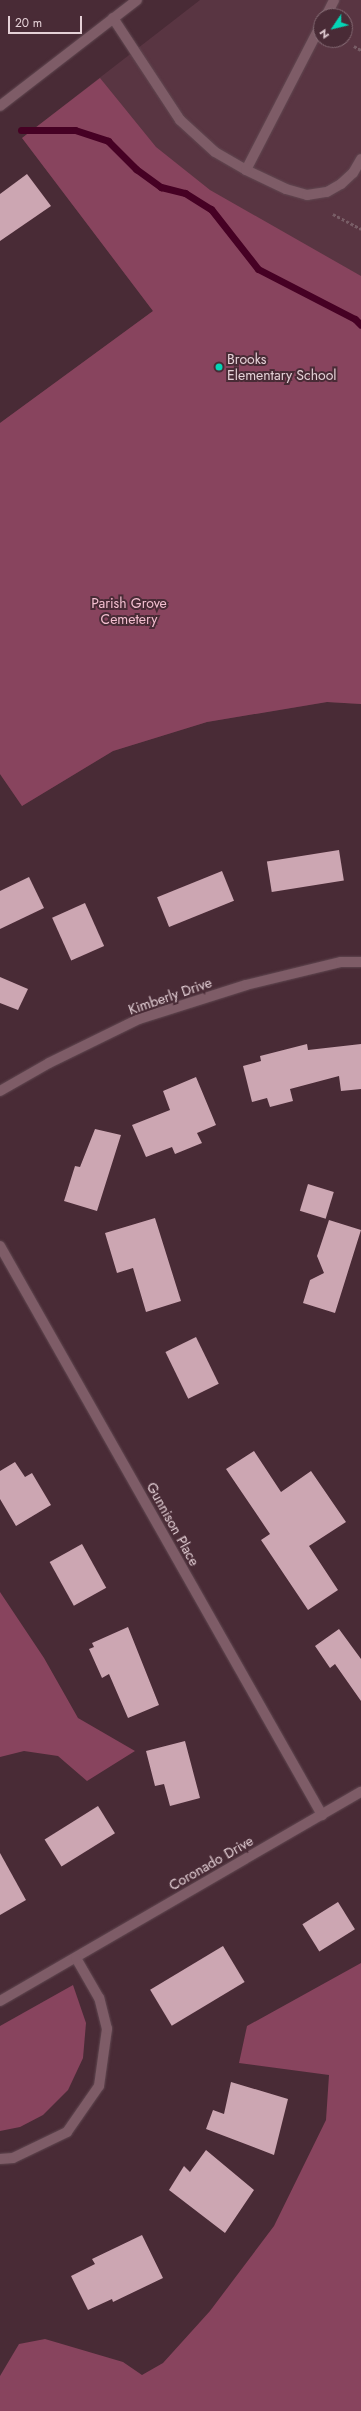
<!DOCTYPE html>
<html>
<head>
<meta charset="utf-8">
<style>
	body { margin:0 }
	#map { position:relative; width:361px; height:2411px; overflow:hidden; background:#492b36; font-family:Jost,sans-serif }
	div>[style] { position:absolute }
	.built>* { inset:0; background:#593542 }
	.green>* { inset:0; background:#88445e }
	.stream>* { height:7px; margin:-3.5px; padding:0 3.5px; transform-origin:3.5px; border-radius:3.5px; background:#460124 }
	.building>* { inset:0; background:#cca6b2; transform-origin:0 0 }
	.path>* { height:2.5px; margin-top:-1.25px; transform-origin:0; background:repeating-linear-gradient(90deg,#785d66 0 3px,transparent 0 5px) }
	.roads { filter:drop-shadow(0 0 1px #614851) drop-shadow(0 0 1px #614851) }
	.service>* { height:10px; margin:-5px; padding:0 5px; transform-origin:5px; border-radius:5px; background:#7e5c67 }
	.minor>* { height:10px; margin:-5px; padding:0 5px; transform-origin:5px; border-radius:5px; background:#7e5c67 }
	.dots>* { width:11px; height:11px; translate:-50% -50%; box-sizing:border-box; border:2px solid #492b36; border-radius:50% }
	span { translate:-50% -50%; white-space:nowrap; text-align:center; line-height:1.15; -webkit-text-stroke:4px #492b36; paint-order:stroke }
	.poi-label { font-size:14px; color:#e5d1d7 }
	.left { translate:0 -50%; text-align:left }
	.park-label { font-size:14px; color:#f3bfd0 }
	.street-label { font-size:14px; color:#e5d1d7 }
	.north { position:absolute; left:313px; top:8px; width:40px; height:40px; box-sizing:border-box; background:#492b36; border:1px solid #876d76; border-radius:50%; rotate:235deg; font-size:11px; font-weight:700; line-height:16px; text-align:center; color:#e5d1d7 }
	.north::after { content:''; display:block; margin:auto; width:14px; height:18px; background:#04d5b6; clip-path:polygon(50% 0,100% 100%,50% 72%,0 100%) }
	.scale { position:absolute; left:8px; top:16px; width:74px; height:18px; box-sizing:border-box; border:2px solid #e5d1d7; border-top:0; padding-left:5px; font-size:12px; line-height:14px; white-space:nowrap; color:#e5d1d7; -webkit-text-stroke:3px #492b36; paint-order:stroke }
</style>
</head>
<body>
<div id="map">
	<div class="built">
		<i style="clip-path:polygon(evenodd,200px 0,361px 0,361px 704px,327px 702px,207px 722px,113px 751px,22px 806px,0 774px,0 423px,153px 311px,22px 138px,200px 0,321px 16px,345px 16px,345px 40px,321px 40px,321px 16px)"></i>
	</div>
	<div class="green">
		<i style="clip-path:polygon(100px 78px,156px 147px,210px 190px,361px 276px,361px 704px,327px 702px,207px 722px,113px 751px,22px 806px,0 774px,0 423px,153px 311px,22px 138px)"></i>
		<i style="clip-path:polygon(0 1592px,44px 1658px,78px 1718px,135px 1751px,87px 1781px,58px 1756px,24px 1751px,0 1757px)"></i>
		<i style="clip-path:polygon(361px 1963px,361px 2411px,0 2411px,0 2376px,19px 2344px,45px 2339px,123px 2362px,142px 2375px,163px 2363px,210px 2311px,274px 2226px,326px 2120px,329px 2075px,239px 2063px,247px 2026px)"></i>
		<i style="clip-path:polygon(73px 1985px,86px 2023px,83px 2058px,68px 2090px,43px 2115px,20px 2127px,0 2131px,0 2026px)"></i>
	</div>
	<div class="stream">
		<i style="left:21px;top:130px;width:54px"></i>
		<i style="left:75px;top:130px;width:35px;rotate:18deg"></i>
		<i style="left:108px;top:141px;width:40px;rotate:45deg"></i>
		<i style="left:136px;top:169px;width:31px;rotate:36deg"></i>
		<i style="left:161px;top:187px;width:25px;rotate:14deg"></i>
		<i style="left:185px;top:193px;width:31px;rotate:32deg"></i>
		<i style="left:211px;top:209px;width:76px;rotate:51.9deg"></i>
		<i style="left:258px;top:269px;width:109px;rotate:27.3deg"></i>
		<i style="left:355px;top:319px;width:8px;rotate:45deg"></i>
	</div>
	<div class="building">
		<i style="clip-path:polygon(27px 174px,51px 206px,0 241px,0 194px)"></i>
		<i style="left:339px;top:850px;width:31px;height:73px;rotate:81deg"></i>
		<i style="left:222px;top:871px;width:32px;height:70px;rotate:68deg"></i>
		<i style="clip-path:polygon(29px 877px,44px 908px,0 929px,0 891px)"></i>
		<i style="left:85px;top:903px;width:47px;height:36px;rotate:66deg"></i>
		<i style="clip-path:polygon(0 977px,28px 989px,18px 1010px,0 1003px)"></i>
		<i style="clip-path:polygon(307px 1044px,308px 1050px,361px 1044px,361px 1089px,341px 1091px,339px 1076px,290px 1089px,293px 1101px,270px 1107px,267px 1098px,252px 1102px,243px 1066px,261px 1061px,260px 1056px)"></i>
		<i style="clip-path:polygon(196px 1077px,216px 1125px,197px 1133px,202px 1143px,175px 1154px,172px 1147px,146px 1157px,132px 1125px,170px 1110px,163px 1091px)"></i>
		<i style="clip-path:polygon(95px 1129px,121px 1135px,97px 1211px,64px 1201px,75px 1166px,80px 1167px)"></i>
		<i style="left:308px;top:1184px;width:27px;height:28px;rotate:17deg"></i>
		<i style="clip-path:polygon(155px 1218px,181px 1301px,146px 1312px,133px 1268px,117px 1273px,105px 1233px)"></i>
		<i style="clip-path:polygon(329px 1220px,361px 1230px,335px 1313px,303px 1303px,310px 1280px,324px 1273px,317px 1256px)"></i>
		<i style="left:196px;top:1337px;width:52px;height:34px;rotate:64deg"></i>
		<i style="clip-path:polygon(254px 1451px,281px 1492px,311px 1471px,346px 1522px,309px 1546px,338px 1590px,308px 1610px,261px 1540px,270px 1534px,226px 1469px)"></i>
		<i style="clip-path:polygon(15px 1462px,25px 1477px,32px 1473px,51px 1505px,16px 1526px,0 1499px,0 1471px)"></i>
		<i style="left:82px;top:1544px;width:50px;height:37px;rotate:61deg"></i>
		<i style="clip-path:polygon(128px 1627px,159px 1705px,128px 1718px,109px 1674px,102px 1678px,89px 1649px,94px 1647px,92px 1643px)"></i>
		<i style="clip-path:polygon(339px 1629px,361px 1659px,361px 1701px,335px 1664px,330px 1668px,315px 1646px)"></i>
		<i style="clip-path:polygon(185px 1741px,200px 1798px,170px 1806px,164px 1784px,155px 1786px,146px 1751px)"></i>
		<i style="left:98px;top:1806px;width:32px;height:63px;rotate:58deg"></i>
		<i style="clip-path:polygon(0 1853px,26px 1900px,0 1915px)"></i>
		<i style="left:338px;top:1902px;width:32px;height:42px;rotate:58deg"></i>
		<i style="left:223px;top:1946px;width:42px;height:85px;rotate:59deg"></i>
		<i style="clip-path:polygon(231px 2082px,288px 2099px,274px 2155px,206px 2129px,213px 2110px,224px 2114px)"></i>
		<i style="clip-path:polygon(206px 2150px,254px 2190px,225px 2233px,169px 2190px,184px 2166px,190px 2172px)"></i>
		<i style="clip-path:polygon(142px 2235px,163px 2278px,113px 2302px,112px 2299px,88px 2310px,71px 2276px,95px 2264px,92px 2259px)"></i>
	</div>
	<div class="path">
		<i style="left:354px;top:46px;width:8px;rotate:30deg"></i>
		<i style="left:333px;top:214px;width:32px;rotate:28deg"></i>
	</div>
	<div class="roads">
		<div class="service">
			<i style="left:326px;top:16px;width:18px;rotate:-63deg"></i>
			<i style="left:113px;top:18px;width:122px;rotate:56.7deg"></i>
			<i style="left:180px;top:120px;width:47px;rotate:42.4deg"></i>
			<i style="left:215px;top:152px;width:36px;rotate:30deg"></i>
			<i style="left:246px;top:170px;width:44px;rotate:25.4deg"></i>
			<i style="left:286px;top:189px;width:22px;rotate:16deg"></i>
			<i style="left:307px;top:195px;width:20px;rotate:-9deg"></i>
			<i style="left:327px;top:192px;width:16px;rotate:-30deg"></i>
			<i style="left:341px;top:184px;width:16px;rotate:-43deg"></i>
			<i style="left:353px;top:173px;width:16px;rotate:-60deg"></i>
			<i style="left:246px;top:170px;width:163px;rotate:-62.7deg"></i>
		</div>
		<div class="minor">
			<i style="left:0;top:106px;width:173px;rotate:-37.7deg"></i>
			<i style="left:0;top:1091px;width:56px;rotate:-29.7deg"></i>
			<i style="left:49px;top:1063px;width:100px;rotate:-26.1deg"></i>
			<i style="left:139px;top:1019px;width:112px;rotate:-17.6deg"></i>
			<i style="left:246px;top:985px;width:98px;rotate:-13.6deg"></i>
			<i style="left:341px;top:962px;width:20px"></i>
			<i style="left:0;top:1246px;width:654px;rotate:60.49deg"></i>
			<i style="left:0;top:2001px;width:417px;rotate:-30.1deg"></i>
			<i style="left:0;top:2159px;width:13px;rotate:-4deg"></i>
			<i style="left:13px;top:2158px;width:60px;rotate:-25.7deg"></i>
			<i style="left:67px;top:2132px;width:56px;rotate:-55.2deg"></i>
			<i style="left:99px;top:2086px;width:58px;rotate:-82deg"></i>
			<i style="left:107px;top:2029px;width:32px;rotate:-104deg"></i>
			<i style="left:99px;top:1998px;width:46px;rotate:-119.9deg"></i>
		</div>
	</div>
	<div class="dots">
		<i style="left:219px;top:367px;background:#04d5b6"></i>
	</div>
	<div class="poi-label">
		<span class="left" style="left:227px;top:367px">Brooks<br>Elementary School</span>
	</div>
	<div class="park-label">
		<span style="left:129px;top:611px">Parish Grove<br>Cemetery</span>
	</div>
	<div class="street-label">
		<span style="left:170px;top:996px;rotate:-19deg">Kimberly Drive</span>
		<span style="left:173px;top:1524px;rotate:61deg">Gunnison Place</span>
		<span style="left:211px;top:1863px;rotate:-30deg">Coronado Drive</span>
	</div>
	<div class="north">N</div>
	<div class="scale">20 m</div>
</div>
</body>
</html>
